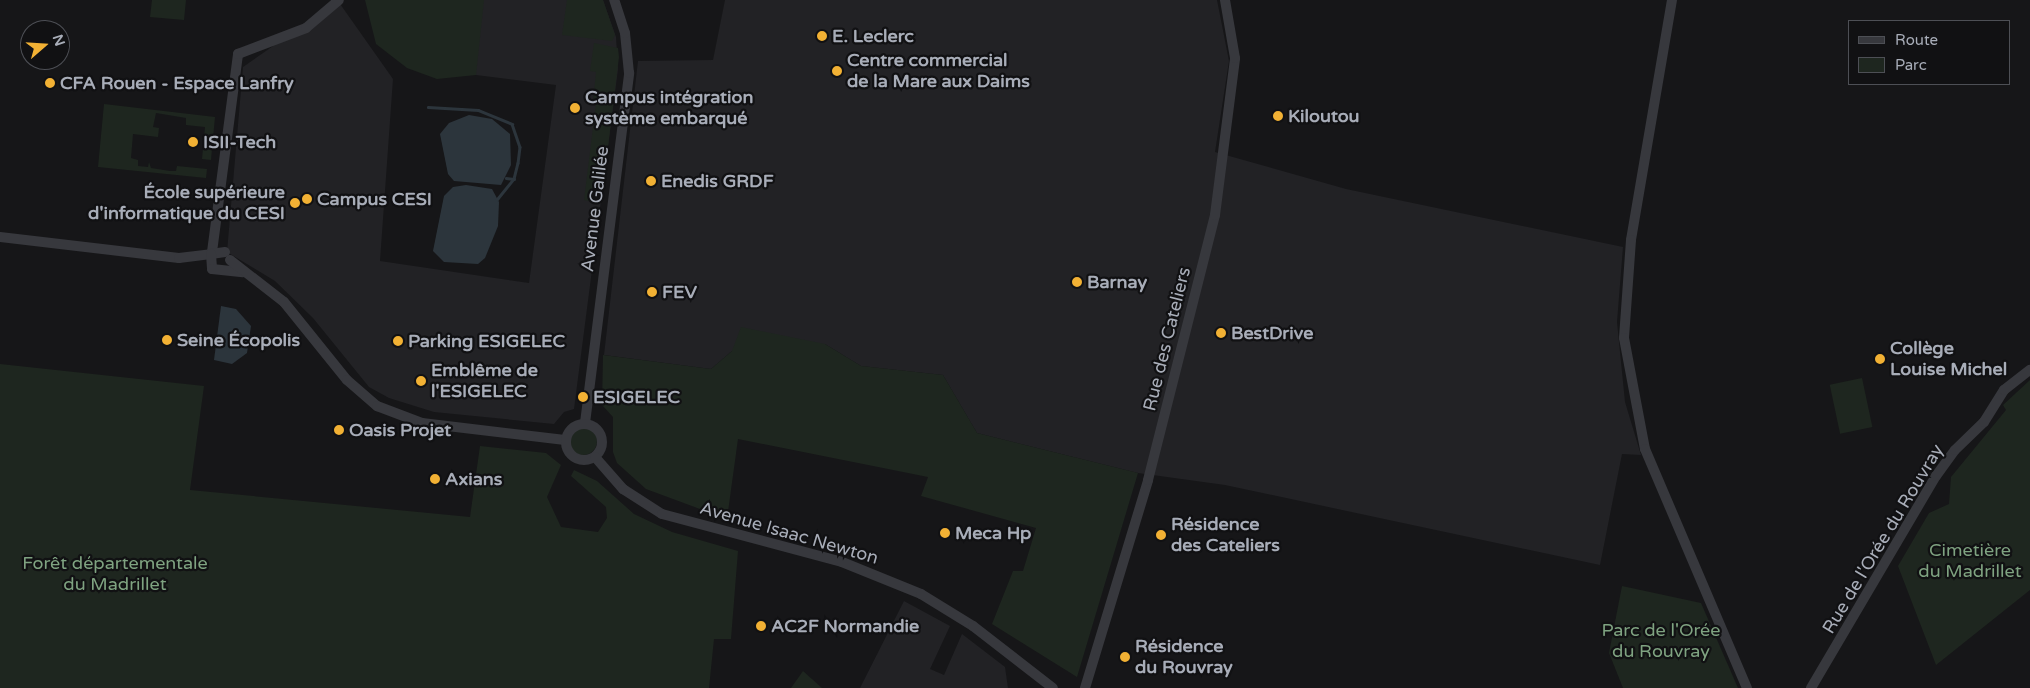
<!DOCTYPE html>
<html>
<head>
<meta charset="utf-8">
<style>
	body { margin:0 }
	#map { position:relative; width:2030px; height:688px; overflow:hidden; background:#161618; font-family:"Varela Round",sans-serif }
	div>[style] { position:absolute }
	.built>* { inset:0; background:#222225 }
	.green>* { inset:0; background:#1e261f; transform-origin:0 0 }
	.round { border-radius:50% }
	.water>* { inset:0; background:#2c353c }
	.stream>* { height:2.5px; margin:-1.25px; padding:0 1.25px; transform-origin:1.25px; border-radius:1.25px; background:#2c353c }
	.minor>* { height:10px; margin:-5px; padding:0 5px; transform-origin:5px; border-radius:5px; background:#37383d }
	.minor>.ring { margin:-5px; padding:0; box-sizing:content-box; background:none; border:10px solid #37383d; border-radius:50% }
	.dots>* { width:14px; height:14px; translate:-50% -50%; box-sizing:border-box; border:2px solid #111113; border-radius:50% }
	span { translate:-50% -50%; white-space:nowrap; text-align:center; line-height:1.15; -webkit-text-stroke:4.5px #111113; paint-order:stroke }
	.poi-label { font-size:18px; color:#a8adb8; font-weight:700 }
	.left { translate:0 -50%; text-align:left }
	.right { translate:-100% -50%; text-align:right }
	.street-label { font-size:18px; color:#a8adb8 }
	.park-label { font-size:18px; color:#7fa381 }
	.legend { position:absolute; left:1848px; top:20px; width:162px; height:65px; box-sizing:border-box; background:#111113; border:1px solid #4d4f55; margin:0; padding:6px 9px; list-style:none; font-size:15px; color:#a8adb8 }
	.legend li { display:flex; align-items:center; gap:10px; height:25px }
	.legend b { width:25px; border:1px solid #4d4f55 }
	.north { position:absolute; left:20px; top:20px; width:50px; height:50px; box-sizing:border-box; background:#111113; border:1px solid #4d4f55; border-radius:50%; rotate:71deg; font-size:14px; font-weight:700; line-height:20px; text-align:center; color:#a8adb8 }
	.north::after { content:''; display:block; margin:auto; width:18px; height:22px; background:#f2b134; clip-path:polygon(50% 0,100% 100%,50% 72%,0 100%) }
</style>
</head>
<body>
<div id="map">
	<div class="built">
		<i style="clip-path:polygon(375px 0,603px 0,616px 37px,618px 69px,574px 409px,564px 412px,554px 424px,434px 412px,389px 398px,369px 387px,313px 318px,275px 281px,227px 252px,243px 67px,338px 1px,393px 79px,380px 261px,529px 283px,556px 85px,476px 75px)"></i>
		<i style="clip-path:polygon(725px 0,1217px 0,1229px 61px,1215px 152px,1346px 189px,1623px 247px,1617px 322px,1625px 402px,1641px 455px,1622px 454px,1600px 565px,1225px 485px,1138px 473px,977px 433px,943px 375px,861px 366px,825px 344px,732px 351px,711px 369px,604px 355px,638px 61px,713px 60px)"></i>
		<i style="clip-path:polygon(904px 601px,950px 626px,930px 669px,944px 675px,962px 634px,1005px 667px,1008px 688px,860px 688px)"></i>
	</div>
	<div class="green">
		<i style="clip-path:polygon(152px 0,186px 0,184px 20px,150px 17px)"></i>
		<i style="clip-path:polygon(365px 0,484px 0,476px 75px,437px 79px,407px 68px,376px 44px)"></i>
		<i style="clip-path:polygon(567px 0,603px 0,615px 35px,612px 41px,562px 35px)"></i>
		<i style="clip-path:polygon(594px 43px,618px 48px,619px 57px,602px 196px,593px 202px,584px 200px,596px 103px,593px 102px,596px 72px,590px 71px)"></i>
		<i style="clip-path:polygon(104px 104px,215px 117px,211px 160px,202px 159px,205px 127px,186px 125px,186px 118px,156px 113px,153px 127px,159px 128px,158px 137px,133px 134px,131px 158px,138px 160px,138px 166px,148px 167px,149px 162px,151px 168px,170px 171px,176px 171px,177px 166px,207px 169px,206px 178px,98px 167px)"></i>
		<i style="clip-path:polygon(741px 327px,825px 344px,861px 366px,943px 375px,977px 433px,1138px 473px,1077px 677px,992px 624px,1013px 571px,1023px 571px,1036px 528px,921px 496px,928px 477px,738px 439px,727px 519px,646px 489px,617px 463px,613px 452px,613px 417px,602px 405px,603px 355px,711px 369px,732px 351px)"></i>
		<i style="clip-path:polygon(0 364px,204px 386px,190px 490px,470px 517px,480px 446px,546px 453px,561px 465px,547px 497px,561px 527px,598px 532px,607px 518px,606px 507px,571px 476px,574px 470px,597px 481px,634px 514px,672px 532px,738px 551px,731px 639px,714px 639px,709px 688px,0 688px)"></i>
		<i style="left:1862px;top:378px;width:50px;height:33px;rotate:78deg"></i>
		<i style="clip-path:polygon(2030px 380px,2030px 590px,1936px 665px,1898px 566px,1929px 513px,1949px 504px,1951px 477px,2006px 410px,2003px 405px)"></i>
		<i class="round" style="left:569px;top:427px;width:28px;height:28px"></i>
		<i style="clip-path:polygon(1622px 586px,1701px 603px,1738px 688px,1623px 688px,1609px 653px)"></i>
		<i style="clip-path:polygon(803px 671px,822px 688px,791px 688px)"></i>
	</div>
	<div class="water">
		<i style="clip-path:polygon(469px 115px,492px 119px,510px 134px,511px 165px,501px 185px,454px 181px,448px 174px,440px 134px,449px 123px)"></i>
		<i style="clip-path:polygon(466px 185px,492px 189px,499px 202px,498px 226px,485px 258px,478px 264px,444px 262px,433px 251px,444px 196px,453px 187px)"></i>
		<i style="clip-path:polygon(221px 306px,236px 309px,251px 326px,247px 353px,232px 364px,214px 360px)"></i>
	</div>
	<div class="stream">
		<i style="left:428px;top:107px;width:50px;rotate:3.4deg"></i>
		<i style="left:478px;top:110px;width:37px;rotate:22deg"></i>
		<i style="left:512px;top:124px;width:24px;rotate:71deg"></i>
		<i style="left:520px;top:147px;width:16px;rotate:97deg"></i>
		<i style="left:518px;top:163px;width:16px;rotate:104deg"></i>
		<i style="left:514px;top:179px;width:26px;rotate:129deg"></i>
		<i style="left:506px;top:178px;width:8px;rotate:7deg"></i>
	</div>
	<div class="minor">
		<i style="left:1672px;top:0;width:243px;rotate:99.7deg"></i>
		<i style="left:1631px;top:240px;width:98px;rotate:94.1deg"></i>
		<i style="left:1624px;top:338px;width:113px;rotate:79.3deg"></i>
		<i style="left:1645px;top:449px;width:260px;rotate:66.9deg"></i>
		<i style="left:0;top:237px;width:180px;rotate:6.7deg"></i>
		<i style="left:179px;top:258px;width:32px;rotate:-7deg"></i>
		<i style="left:212px;top:252px;width:200px;rotate:-82.5deg"></i>
		<i style="left:238px;top:54px;width:73px;rotate:-20.9deg"></i>
		<i style="left:306px;top:28px;width:43px;rotate:-40.3deg"></i>
		<i style="left:225px;top:252px;width:14px;rotate:172deg"></i>
		<i style="left:211px;top:254px;width:15px;rotate:86deg"></i>
		<i style="left:212px;top:269px;width:31px;rotate:6deg"></i>
		<i style="left:230px;top:260px;width:68px;rotate:37.9deg"></i>
		<i style="left:284px;top:302px;width:100px;rotate:51.1deg"></i>
		<i style="left:347px;top:380px;width:40px;rotate:41deg"></i>
		<i style="left:377px;top:406px;width:48px;rotate:20.7deg"></i>
		<i style="left:422px;top:423px;width:144px;rotate:6.8deg"></i>
		<i style="left:585px;top:423px;width:353px;rotate:-82.8deg"></i>
		<i style="left:629px;top:73px;width:40px;rotate:-95.7deg"></i>
		<i style="left:625px;top:33px;width:35px;rotate:-108deg"></i>
		<i class="ring" style="left:566px;top:424px;width:26px;height:26px"></i>
		<i style="left:595px;top:457px;width:43px;rotate:48.8deg"></i>
		<i style="left:623px;top:489px;width:46px;rotate:32.7deg"></i>
		<i style="left:662px;top:514px;width:186px;rotate:14.9deg"></i>
		<i style="left:842px;top:562px;width:85px;rotate:22.1deg"></i>
		<i style="left:921px;top:594px;width:61px;rotate:31.6deg"></i>
		<i style="left:973px;top:626px;width:101px;rotate:37.8deg"></i>
		<i style="left:1085px;top:688px;width:217px;rotate:-73.1deg"></i>
		<i style="left:1148px;top:480px;width:273px;rotate:-75.8deg"></i>
		<i style="left:1215px;top:215px;width:158px;rotate:-82.7deg"></i>
		<i style="left:1235px;top:58px;width:59px;rotate:-99.8deg"></i>
		<i style="left:1811px;top:688px;width:246px;rotate:-59.5deg"></i>
		<i style="left:1936px;top:476px;width:32px;rotate:-54deg"></i>
		<i style="left:1955px;top:450px;width:40px;rotate:-44deg"></i>
		<i style="left:1984px;top:422px;width:38px;rotate:-58deg"></i>
		<i style="left:2004px;top:390px;width:33px;rotate:-38deg"></i>
	</div>
	<div class="dots">
		<i style="left:822px;top:36px;background:#f2b134"></i>
		<i style="left:837px;top:71px;background:#f2b134"></i>
		<i style="left:50px;top:83px;background:#f2b134"></i>
		<i style="left:575px;top:108px;background:#f2b134"></i>
		<i style="left:1278px;top:116px;background:#f2b134"></i>
		<i style="left:193px;top:142px;background:#f2b134"></i>
		<i style="left:651px;top:181px;background:#f2b134"></i>
		<i style="left:307px;top:199px;background:#f2b134"></i>
		<i style="left:295px;top:203px;background:#f2b134"></i>
		<i style="left:1077px;top:282px;background:#f2b134"></i>
		<i style="left:652px;top:292px;background:#f2b134"></i>
		<i style="left:1221px;top:333px;background:#f2b134"></i>
		<i style="left:167px;top:340px;background:#f2b134"></i>
		<i style="left:398px;top:341px;background:#f2b134"></i>
		<i style="left:1880px;top:359px;background:#f2b134"></i>
		<i style="left:421px;top:381px;background:#f2b134"></i>
		<i style="left:583px;top:397px;background:#f2b134"></i>
		<i style="left:339px;top:430px;background:#f2b134"></i>
		<i style="left:435px;top:479px;background:#f2b134"></i>
		<i style="left:945px;top:533px;background:#f2b134"></i>
		<i style="left:1161px;top:535px;background:#f2b134"></i>
		<i style="left:761px;top:626px;background:#f2b134"></i>
		<i style="left:1125px;top:657px;background:#f2b134"></i>
	</div>
	<div class="poi-label">
		<span class="left" style="left:832px;top:36px">E. Leclerc</span>
		<span class="left" style="left:847px;top:71px">Centre commercial<br>de la Mare aux Daims</span>
		<span class="left" style="left:60px;top:83px">CFA Rouen - Espace Lanfry</span>
		<span class="left" style="left:585px;top:108px">Campus intégration<br>système embarqué</span>
		<span class="left" style="left:1288px;top:116px">Kiloutou</span>
		<span class="left" style="left:203px;top:142px">ISII-Tech</span>
		<span class="left" style="left:661px;top:181px">Enedis GRDF</span>
		<span class="right" style="left:285px;top:203px">École supérieure<br>d'informatique du CESI</span>
		<span class="left" style="left:317px;top:199px">Campus CESI</span>
		<span class="left" style="left:1087px;top:282px">Barnay</span>
		<span class="left" style="left:662px;top:292px">FEV</span>
		<span class="left" style="left:1231px;top:333px">BestDrive</span>
		<span class="left" style="left:177px;top:340px">Seine Écopolis</span>
		<span class="left" style="left:408px;top:341px">Parking ESIGELEC</span>
		<span class="left" style="left:1890px;top:359px">Collège<br>Louise Michel</span>
		<span class="left" style="left:431px;top:381px">Emblême de<br>l'ESIGELEC</span>
		<span class="left" style="left:593px;top:397px">ESIGELEC</span>
		<span class="left" style="left:349px;top:430px">Oasis Projet</span>
		<span class="left" style="left:445px;top:479px">Axians</span>
		<span class="left" style="left:1171px;top:535px">Résidence<br>des Cateliers</span>
		<span class="left" style="left:955px;top:533px">Meca Hp</span>
		<span class="left" style="left:771px;top:626px">AC2F Normandie</span>
		<span class="left" style="left:1135px;top:657px">Résidence<br>du Rouvray</span>
	</div>
	<div class="street-label">
		<span style="left:595px;top:209px;rotate:-83deg">Avenue Galilée</span>
		<span style="left:1167px;top:339px;rotate:-76deg">Rue des Cateliers</span>
		<span style="left:789px;top:533px;rotate:16deg">Avenue Isaac Newton</span>
		<span style="left:1883px;top:539px;rotate:-59deg">Rue de l'Orée du Rouvray</span>
	</div>
	<div class="park-label">
		<span style="left:1970px;top:561px">Cimetière<br>du Madrillet</span>
		<span style="left:115px;top:574px">Forêt départementale<br>du Madrillet</span>
		<span style="left:1661px;top:641px">Parc de l'Orée<br>du Rouvray</span>
	</div>
	<ul class="legend">
	<li><b style="height:6px;background:#37383d"></b>Route</li>
	<li><b style="height:14px;background:#1e261f"></b>Parc</li>
	</ul>
	<div class="north">N</div>
</div>
</body>
</html>
